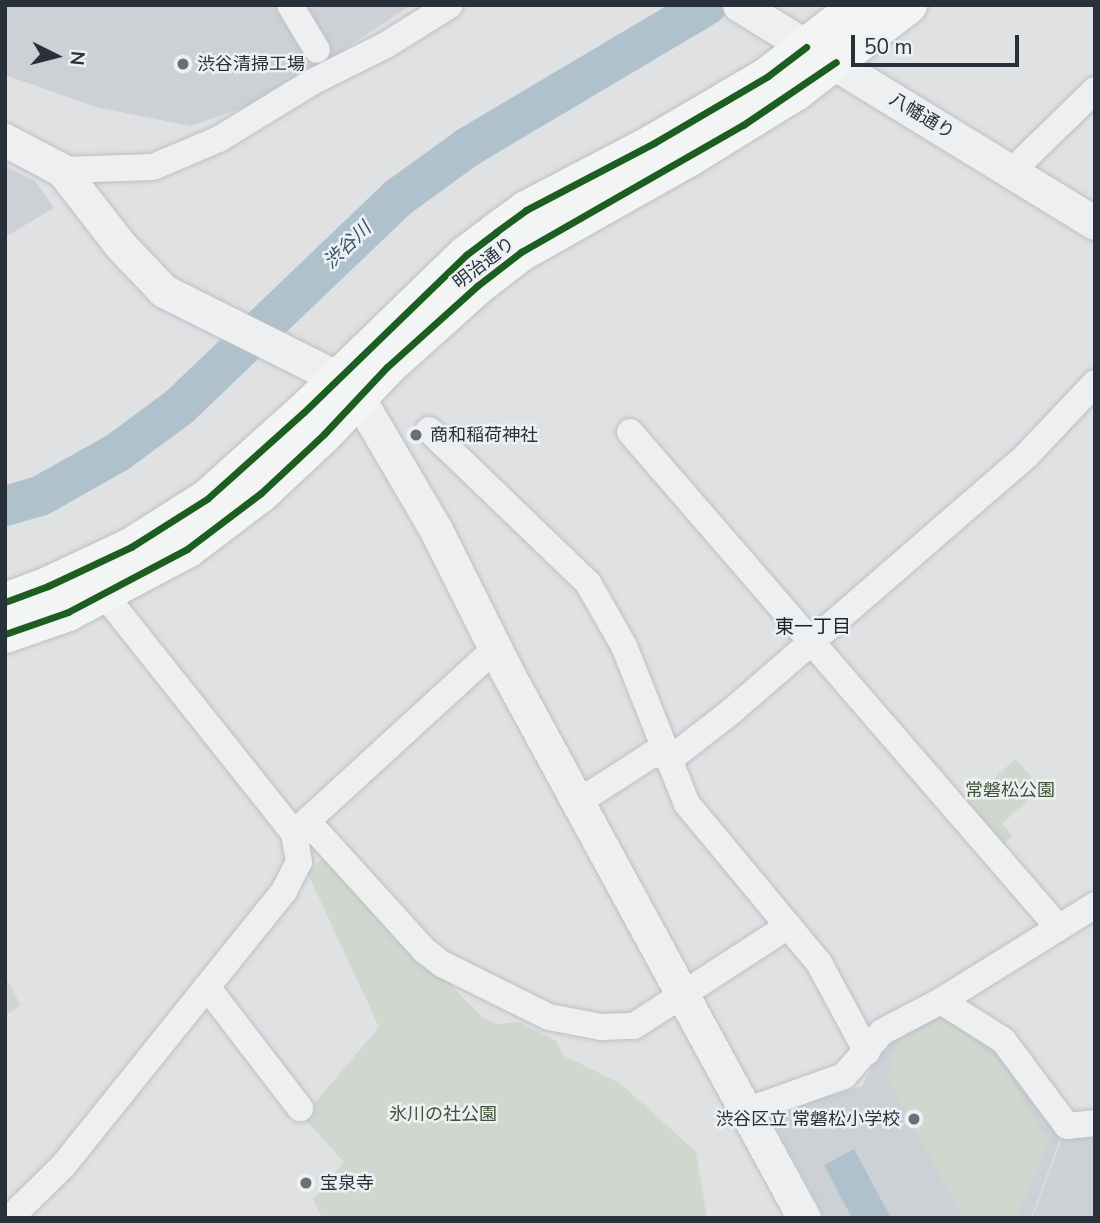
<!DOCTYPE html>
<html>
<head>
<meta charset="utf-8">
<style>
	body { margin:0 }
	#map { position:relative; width:1100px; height:1223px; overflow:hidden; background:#dfe1e3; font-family:"Nunito Sans","Noto Sans JP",sans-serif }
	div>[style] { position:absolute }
	.built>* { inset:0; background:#cdd1d6 }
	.green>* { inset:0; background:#d1d7cf }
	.water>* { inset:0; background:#afc1cc }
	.river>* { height:40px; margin:-20px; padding:0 20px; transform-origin:20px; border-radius:20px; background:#afc1cc }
	.roads { filter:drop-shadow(0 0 2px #bdbfc1) drop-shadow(0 0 2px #bdbfc1) }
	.minor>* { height:26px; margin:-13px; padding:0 13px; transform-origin:13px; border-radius:13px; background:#eeeff0 }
	.tertiary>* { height:33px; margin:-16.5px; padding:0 16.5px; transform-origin:16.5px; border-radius:16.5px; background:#eeeff0 }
	.primary>* { height:38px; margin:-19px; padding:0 19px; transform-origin:19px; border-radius:19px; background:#f3f4f4 }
	.cycleway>* { height:7px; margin:-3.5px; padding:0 3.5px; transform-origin:3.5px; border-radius:3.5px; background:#1b5e20 }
	.dots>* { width:19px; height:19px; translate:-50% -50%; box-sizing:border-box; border:4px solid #ecf0f3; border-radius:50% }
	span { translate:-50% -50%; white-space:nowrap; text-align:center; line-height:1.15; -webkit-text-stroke:5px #ecf0f3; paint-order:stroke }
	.poi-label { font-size:18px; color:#28313a }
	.left { translate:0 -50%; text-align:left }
	.right { translate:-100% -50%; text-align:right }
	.street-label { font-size:18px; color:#28313a }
	.park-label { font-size:18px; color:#405437 }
	.water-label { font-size:19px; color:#375369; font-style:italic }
	.neighbourhood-label { font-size:19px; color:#1a222b }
	.frame { position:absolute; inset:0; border:7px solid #28313a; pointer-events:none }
	.north { position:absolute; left:21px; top:21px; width:70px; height:70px; -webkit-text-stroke:5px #ecf0f3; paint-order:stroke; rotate:96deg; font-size:19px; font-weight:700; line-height:28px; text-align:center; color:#28313a }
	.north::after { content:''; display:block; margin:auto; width:24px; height:32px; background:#28313a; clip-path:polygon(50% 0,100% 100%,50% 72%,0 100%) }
	.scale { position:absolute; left:851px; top:35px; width:168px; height:32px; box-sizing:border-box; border:4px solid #28313a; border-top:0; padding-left:9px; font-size:21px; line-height:24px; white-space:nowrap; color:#28313a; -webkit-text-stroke:5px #ecf0f3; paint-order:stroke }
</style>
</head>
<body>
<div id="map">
	<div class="built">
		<i style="clip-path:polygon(5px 5px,280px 5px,282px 8px,411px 5px,317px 67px,250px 105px,191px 126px,96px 107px,5px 75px)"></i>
		<i style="clip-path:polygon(5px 166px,35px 181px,54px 208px,5px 237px)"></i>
		<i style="clip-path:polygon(940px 1008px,1003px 1055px,1061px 1137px,1031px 1218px,825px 1218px,776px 1127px,783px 1110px,862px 1086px,887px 1036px)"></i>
		<i style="clip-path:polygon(1095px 1133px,1095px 1218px,1032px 1218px,1062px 1138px)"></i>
	</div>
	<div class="green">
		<i style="clip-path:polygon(1015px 759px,1041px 787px,1002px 824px,1012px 836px,1000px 849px,962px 808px)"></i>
		<i style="clip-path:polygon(325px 857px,483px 1018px,497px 1024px,518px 1022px,556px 1041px,564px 1056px,620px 1083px,696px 1152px,707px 1218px,322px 1218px,313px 1199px,344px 1162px,303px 1117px,379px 1027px,307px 872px)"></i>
		<i style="clip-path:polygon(5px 975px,21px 1006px,5px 1015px)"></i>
		<i style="clip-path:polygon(943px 1018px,999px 1061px,1049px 1141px,1016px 1218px,963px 1218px,887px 1077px,897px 1042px)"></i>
	</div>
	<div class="water">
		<i style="clip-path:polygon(854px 1149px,891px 1218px,852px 1218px,824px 1165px)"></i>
	</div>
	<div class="river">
		<i style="left:5px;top:506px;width:36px;rotate:-16deg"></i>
		<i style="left:40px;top:496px;width:90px;rotate:-29.4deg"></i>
		<i style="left:118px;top:452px;width:76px;rotate:-36.4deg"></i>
		<i style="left:179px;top:407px;width:304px;rotate:-43.7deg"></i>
		<i style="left:399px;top:197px;width:85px;rotate:-35.9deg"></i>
		<i style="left:468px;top:147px;width:278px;rotate:-30.7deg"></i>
	</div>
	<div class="roads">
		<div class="minor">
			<i style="left:290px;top:5px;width:52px;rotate:59deg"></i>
			<i style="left:62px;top:170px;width:91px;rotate:-1.9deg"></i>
			<i style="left:153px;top:167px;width:72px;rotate:-23deg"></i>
			<i style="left:219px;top:139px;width:109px;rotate:-31.5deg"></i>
			<i style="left:312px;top:82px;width:83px;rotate:-26.6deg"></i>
			<i style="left:386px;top:45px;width:75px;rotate:-32deg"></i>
			<i style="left:1013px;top:170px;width:115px;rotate:-44.3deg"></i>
			<i style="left:429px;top:430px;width:221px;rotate:43.9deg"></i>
			<i style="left:588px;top:583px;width:73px;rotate:60.3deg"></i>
			<i style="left:624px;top:646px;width:170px;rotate:68.3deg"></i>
			<i style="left:687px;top:804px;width:207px;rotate:50.3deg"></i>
			<i style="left:819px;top:963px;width:101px;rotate:61.7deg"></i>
			<i style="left:630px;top:432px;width:654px;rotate:49.15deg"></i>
			<i style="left:580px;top:801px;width:85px;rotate:-32.9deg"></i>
			<i style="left:651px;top:755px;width:23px;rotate:2deg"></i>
			<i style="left:674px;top:756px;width:75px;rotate:-37.9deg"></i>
			<i style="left:733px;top:710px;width:389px;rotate:-40.9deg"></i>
			<i style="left:1027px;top:455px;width:99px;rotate:-46.6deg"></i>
			<i style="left:302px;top:827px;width:17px;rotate:21deg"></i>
			<i style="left:318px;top:833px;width:158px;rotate:47.8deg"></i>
			<i style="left:424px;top:950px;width:23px;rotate:38deg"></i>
			<i style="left:442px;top:964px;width:119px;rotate:26.4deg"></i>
			<i style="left:549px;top:1017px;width:53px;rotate:10.9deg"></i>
			<i style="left:601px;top:1027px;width:33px;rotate:-2deg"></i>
			<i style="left:634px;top:1026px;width:184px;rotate:-33deg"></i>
			<i style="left:294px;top:833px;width:273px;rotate:-42.5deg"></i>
			<i style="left:207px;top:987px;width:153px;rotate:52.5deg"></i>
			<i style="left:941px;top:1001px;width:73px;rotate:32.2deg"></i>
			<i style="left:1003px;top:1040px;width:107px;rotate:53.3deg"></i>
			<i style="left:1067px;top:1126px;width:28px;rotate:-6deg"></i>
			<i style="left:746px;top:1111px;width:104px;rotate:-19.7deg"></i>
			<i style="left:844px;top:1076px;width:58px;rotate:-49.2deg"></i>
			<i style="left:882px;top:1032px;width:67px;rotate:-27.7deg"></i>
			<i style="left:941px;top:1001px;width:181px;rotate:-31.9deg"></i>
			<i style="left:10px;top:1218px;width:74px;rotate:-44.5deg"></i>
			<i style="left:63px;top:1166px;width:353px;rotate:-51.2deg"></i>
			<i style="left:284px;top:891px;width:33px;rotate:-63deg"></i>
			<i style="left:299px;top:862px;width:29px;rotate:-100deg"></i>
			<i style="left:294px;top:833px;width:305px;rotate:-128.5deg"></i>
		</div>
		<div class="tertiary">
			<i style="left:739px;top:5px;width:417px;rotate:31.5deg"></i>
			<i style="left:5px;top:140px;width:64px;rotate:27.8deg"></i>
			<i style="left:62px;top:170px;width:96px;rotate:52.2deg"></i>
			<i style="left:121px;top:246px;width:62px;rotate:46.3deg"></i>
			<i style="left:164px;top:291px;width:195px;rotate:26.6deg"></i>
			<i style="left:338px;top:378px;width:28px;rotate:44deg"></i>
			<i style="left:358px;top:397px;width:152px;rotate:59.6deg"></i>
			<i style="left:435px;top:528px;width:161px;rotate:63.4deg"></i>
			<i style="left:507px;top:672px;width:622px;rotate:61.46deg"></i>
		</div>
		<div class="primary">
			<i style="left:5px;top:602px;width:46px;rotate:-20.4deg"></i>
			<i style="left:48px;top:586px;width:92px;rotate:-25.2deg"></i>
			<i style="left:131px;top:547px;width:90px;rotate:-32.3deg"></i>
			<i style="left:207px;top:499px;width:130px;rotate:-41.9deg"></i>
			<i style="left:304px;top:412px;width:226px;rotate:-44.1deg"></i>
			<i style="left:466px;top:255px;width:38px;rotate:-37deg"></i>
			<i style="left:496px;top:232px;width:37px;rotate:-36deg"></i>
			<i style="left:526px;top:210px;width:144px;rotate:-27.6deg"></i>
			<i style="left:654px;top:143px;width:132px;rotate:-30.4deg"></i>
			<i style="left:768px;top:76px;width:116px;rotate:-37.7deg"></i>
			<i style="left:5px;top:634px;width:67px;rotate:-19.2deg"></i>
			<i style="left:68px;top:612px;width:135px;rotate:-27.9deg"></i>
			<i style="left:187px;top:549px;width:93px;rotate:-37.1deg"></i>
			<i style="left:261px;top:493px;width:86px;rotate:-43.1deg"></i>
			<i style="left:324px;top:434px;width:92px;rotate:-46.8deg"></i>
			<i style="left:387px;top:367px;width:121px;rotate:-42deg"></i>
			<i style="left:477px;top:286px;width:56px;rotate:-37.7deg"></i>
			<i style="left:521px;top:252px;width:192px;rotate:-29.4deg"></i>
			<i style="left:688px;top:158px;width:126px;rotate:-31.7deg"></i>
			<i style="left:795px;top:92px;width:143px;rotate:-37.6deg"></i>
		</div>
	</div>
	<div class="cycleway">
		<i style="left:5px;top:602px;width:46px;rotate:-20.4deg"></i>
		<i style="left:48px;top:586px;width:92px;rotate:-25.2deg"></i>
		<i style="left:131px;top:547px;width:90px;rotate:-32.3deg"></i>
		<i style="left:207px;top:499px;width:130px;rotate:-41.9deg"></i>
		<i style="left:304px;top:412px;width:226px;rotate:-44.1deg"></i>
		<i style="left:466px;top:255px;width:38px;rotate:-37deg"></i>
		<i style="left:496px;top:232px;width:37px;rotate:-36deg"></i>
		<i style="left:526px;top:210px;width:144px;rotate:-27.6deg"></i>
		<i style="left:654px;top:143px;width:132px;rotate:-30.4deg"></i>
		<i style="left:768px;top:76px;width:48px;rotate:-37.3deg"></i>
		<i style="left:5px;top:634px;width:67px;rotate:-19.2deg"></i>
		<i style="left:68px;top:612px;width:135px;rotate:-27.9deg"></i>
		<i style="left:187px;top:549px;width:93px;rotate:-37.1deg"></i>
		<i style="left:261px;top:493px;width:86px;rotate:-43.1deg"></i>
		<i style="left:324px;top:434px;width:92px;rotate:-46.8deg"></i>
		<i style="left:387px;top:367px;width:121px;rotate:-42deg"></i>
		<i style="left:477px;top:286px;width:56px;rotate:-37.7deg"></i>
		<i style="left:521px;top:252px;width:256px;rotate:-29.8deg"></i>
		<i style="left:743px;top:125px;width:112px;rotate:-34.1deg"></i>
	</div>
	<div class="dots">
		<i style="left:183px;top:64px;background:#686f75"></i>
		<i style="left:416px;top:435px;background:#686f75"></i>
		<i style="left:914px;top:1119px;background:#686f75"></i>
		<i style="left:306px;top:1183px;background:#686f75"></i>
	</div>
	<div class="poi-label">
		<span class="left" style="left:197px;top:64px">渋谷清掃工場</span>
		<span class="left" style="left:430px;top:435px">商和稲荷神社</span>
		<span class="right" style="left:900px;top:1119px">渋谷区立 常磐松小学校</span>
		<span class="left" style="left:320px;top:1183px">宝泉寺</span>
	</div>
	<div class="street-label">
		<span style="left:922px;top:116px;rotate:31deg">八幡通り</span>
		<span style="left:484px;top:263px;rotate:-38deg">明治通り</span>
	</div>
	<div class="park-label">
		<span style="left:1010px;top:790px">常磐松公園</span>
		<span style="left:443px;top:1114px">氷川の社公園</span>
	</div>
	<div class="water-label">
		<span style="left:348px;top:246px;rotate:-44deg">渋谷川</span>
	</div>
	<div class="neighbourhood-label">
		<span style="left:813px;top:628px">東一丁目</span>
	</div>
	<div class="frame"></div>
	<div class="north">N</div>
	<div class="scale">50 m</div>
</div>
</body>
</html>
